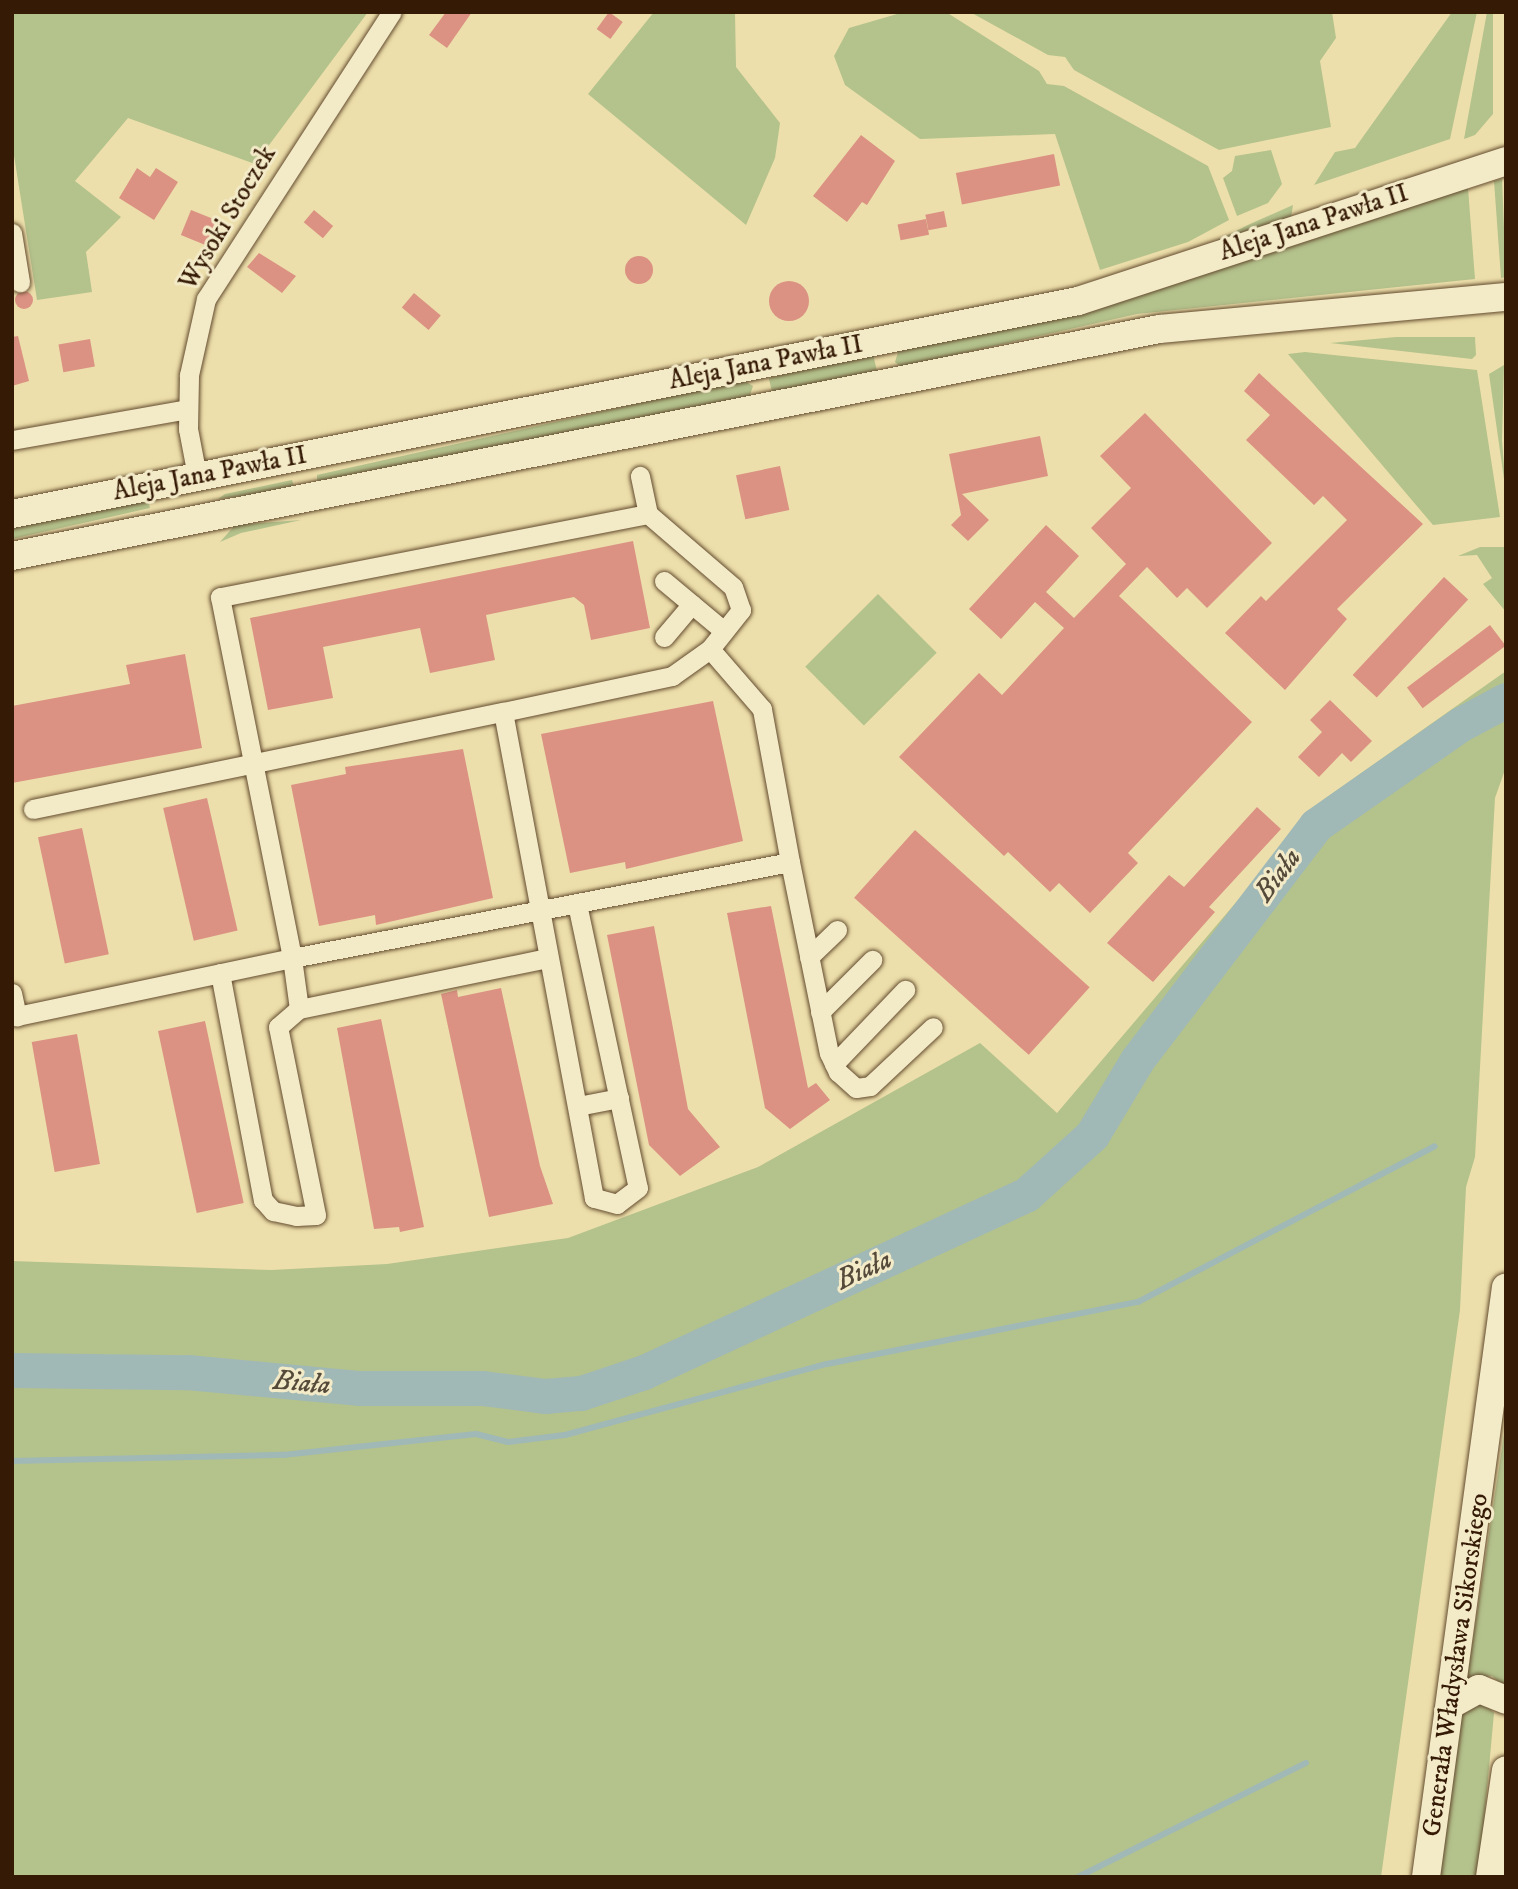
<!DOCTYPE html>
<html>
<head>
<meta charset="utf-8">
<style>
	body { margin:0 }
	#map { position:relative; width:1518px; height:1889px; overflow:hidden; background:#eddfab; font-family:"IM FELL DW Pica",serif }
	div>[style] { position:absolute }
	.green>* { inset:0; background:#b4c28c; transform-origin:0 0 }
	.stream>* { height:6px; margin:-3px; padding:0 3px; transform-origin:3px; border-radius:3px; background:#a0b9b6 }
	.river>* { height:35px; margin:-17.5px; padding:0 17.5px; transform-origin:17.5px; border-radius:17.5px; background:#a0b9b6 }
	.building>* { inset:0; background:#db9283; transform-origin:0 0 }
	.round { border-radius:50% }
	.roads { filter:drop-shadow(0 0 2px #634b2e) drop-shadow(0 0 2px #634b2e) }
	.street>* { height:19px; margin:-9.5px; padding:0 9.5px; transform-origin:9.5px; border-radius:9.5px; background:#f3eac8 }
	.secondary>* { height:28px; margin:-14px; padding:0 14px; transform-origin:14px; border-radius:14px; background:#f3eac8 }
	span { translate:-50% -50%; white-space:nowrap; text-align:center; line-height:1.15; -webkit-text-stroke:6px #f3eac8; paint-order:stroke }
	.street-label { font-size:26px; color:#351a05 }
	.water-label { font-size:28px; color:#554a3a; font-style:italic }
	.frame { position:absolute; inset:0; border:14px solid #351a05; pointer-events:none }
</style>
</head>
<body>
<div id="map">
	<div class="green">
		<i style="clip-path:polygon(12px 12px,368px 12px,255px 164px,128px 118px,75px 181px,121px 217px,86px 252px,92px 292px,37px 300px,12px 143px)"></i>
		<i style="clip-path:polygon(654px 12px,735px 12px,736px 67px,780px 123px,775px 158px,746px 225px,588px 94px)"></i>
		<i style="clip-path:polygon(904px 12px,946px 12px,1039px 71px,1047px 84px,1064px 86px,1208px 166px,1229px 220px,1188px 242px,1100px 270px,1055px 134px,920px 139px,845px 85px,834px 56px,849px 28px)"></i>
		<i style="clip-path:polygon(970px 12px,1332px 12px,1336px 38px,1320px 61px,1331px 127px,1219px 150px,1074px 70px,1065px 57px,1048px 55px)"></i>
		<i style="clip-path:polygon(1452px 12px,1477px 12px,1450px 139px,1314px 185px,1335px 152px,1355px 148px)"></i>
		<i style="clip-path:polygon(1487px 12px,1493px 12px,1493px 114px,1475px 135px,1464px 139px)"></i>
		<i style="clip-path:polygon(1271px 150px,1282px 184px,1268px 203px,1237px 216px,1223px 178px,1232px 171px,1235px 156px)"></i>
		<i style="clip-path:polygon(1502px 179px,1506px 277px,1501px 278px,1494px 181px)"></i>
		<i style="clip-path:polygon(1468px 188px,1475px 279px,1137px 314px,901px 367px,895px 362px,899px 349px,1132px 298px)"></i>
		<i style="clip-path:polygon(1293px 205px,1291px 218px,1189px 254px,1250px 224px)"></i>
		<i style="clip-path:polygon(1396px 337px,1475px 337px,1476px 355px,1472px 359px,1330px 343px)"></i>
		<i style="clip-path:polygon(1305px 352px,1477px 370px,1500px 517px,1433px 525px,1288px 354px)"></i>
		<i style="left:873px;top:354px;width:18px;height:107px;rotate:77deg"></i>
		<i style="clip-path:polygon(1504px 365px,1502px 440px,1506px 493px,1489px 374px)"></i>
		<i style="clip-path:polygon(743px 380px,753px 386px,749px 398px,317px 481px,317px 475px)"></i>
		<i style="clip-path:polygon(292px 480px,295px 489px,218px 499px,225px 494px)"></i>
		<i style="clip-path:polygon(148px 499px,150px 508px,12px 539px,12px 526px)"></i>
		<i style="clip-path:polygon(301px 520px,241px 533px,220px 542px,235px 525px)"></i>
		<i style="clip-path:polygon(1480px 547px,1505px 547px,1506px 612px,1483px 584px,1492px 578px,1477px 555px,1458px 556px)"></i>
		<i style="left:878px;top:594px;width:83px;height:103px;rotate:45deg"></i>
		<i style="clip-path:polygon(1506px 671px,1506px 767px,1495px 798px,1475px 1157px,1466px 1187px,1460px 1310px,1381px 1877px,12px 1877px,12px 1261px,272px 1270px,387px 1264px,568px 1238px,758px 1167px,980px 1043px,1057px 1113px,1323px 800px)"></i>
		<i style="clip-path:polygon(1506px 1421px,1506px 1688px,1492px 1676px,1467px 1679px)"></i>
		<i style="clip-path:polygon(1483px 1702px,1494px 1713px,1479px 1877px,1438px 1877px,1461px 1711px)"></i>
	</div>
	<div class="stream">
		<i style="left:12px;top:1461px;width:271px;rotate:-1.3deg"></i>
		<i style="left:283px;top:1455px;width:194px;rotate:-6.2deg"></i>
		<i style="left:476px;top:1434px;width:33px;rotate:14deg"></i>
		<i style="left:508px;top:1442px;width:57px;rotate:-7deg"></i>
		<i style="left:565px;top:1435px;width:271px;rotate:-15.2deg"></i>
		<i style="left:827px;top:1364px;width:317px;rotate:-11.3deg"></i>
		<i style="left:1138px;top:1302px;width:335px;rotate:-27.7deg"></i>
		<i style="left:1078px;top:1877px;width:255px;rotate:-26.6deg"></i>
	</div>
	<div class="river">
		<i style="left:12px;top:1370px;width:175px;rotate:0.7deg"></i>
		<i style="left:187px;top:1372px;width:174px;rotate:5.3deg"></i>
		<i style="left:360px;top:1388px;width:122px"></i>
		<i style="left:482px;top:1388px;width:64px;rotate:7.2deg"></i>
		<i style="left:545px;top:1396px;width:36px;rotate:-5deg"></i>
		<i style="left:581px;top:1393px;width:66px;rotate:-18.4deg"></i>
		<i style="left:644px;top:1372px;width:422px;rotate:-24.9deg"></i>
		<i style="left:1027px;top:1194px;width:88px;rotate:-42.2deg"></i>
		<i style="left:1092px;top:1135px;width:87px;rotate:-59deg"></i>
		<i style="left:1137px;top:1060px;width:295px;rotate:-52.7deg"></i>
		<i style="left:1316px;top:825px;width:177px;rotate:-34.9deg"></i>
		<i style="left:1461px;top:724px;width:51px;rotate:-28.1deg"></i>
	</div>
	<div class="building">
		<i style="clip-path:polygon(446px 12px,472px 12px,447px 48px,429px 35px)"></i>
		<i style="left:609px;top:12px;width:17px;height:21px;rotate:36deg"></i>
		<i style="clip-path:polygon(861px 135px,895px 161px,867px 205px,862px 202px,847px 222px,813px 196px)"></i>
		<i style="left:1054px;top:154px;width:32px;height:100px;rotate:79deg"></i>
		<i style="clip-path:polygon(137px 168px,150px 177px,156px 168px,178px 182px,154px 220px,119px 198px)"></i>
		<i style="left:191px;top:210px;width:27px;height:27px;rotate:22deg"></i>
		<i style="left:314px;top:210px;width:25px;height:16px;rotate:40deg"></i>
		<i style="left:944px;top:211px;width:16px;height:19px;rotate:79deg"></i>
		<i style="left:926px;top:219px;width:16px;height:29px;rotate:79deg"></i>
		<i style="clip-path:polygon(259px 253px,296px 276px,282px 293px,247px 267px)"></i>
		<i class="round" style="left:625px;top:256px;width:28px;height:28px"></i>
		<i class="round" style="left:769px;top:281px;width:40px;height:40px"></i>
		<i class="round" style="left:15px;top:291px;width:18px;height:18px"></i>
		<i style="left:414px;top:293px;width:35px;height:19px;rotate:40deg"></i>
		<i style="clip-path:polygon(18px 336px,29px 381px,12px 386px,12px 337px)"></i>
		<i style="left:90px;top:339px;width:28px;height:32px;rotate:80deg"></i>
		<i style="clip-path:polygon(1259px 373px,1423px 524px,1337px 609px,1347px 619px,1285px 690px,1225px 633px,1261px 596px,1266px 601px,1347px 520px,1323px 496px,1314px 505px,1246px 440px,1270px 415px,1244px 391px)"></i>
		<i style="clip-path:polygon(1145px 413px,1272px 543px,1207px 608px,1187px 588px,1177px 598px,1147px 567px,1119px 596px,1252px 722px,1128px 853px,1138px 863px,1090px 913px,1059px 883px,1050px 892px,1008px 852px,1004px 856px,899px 757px,979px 673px,1002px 695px,1064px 628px,1035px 602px,1001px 639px,969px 609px,1046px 525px,1079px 556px,1046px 592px,1074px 618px,1126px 564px,1091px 528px,1131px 488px,1100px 456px)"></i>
		<i style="clip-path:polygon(1040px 436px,1048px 476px,962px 494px,989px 520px,968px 541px,951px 525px,961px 515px,949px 454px)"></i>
		<i style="left:780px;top:466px;width:45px;height:45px;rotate:78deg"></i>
		<i style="clip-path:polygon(633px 541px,650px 628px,591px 640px,584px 605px,574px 597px,486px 615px,495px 660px,430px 673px,420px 628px,323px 647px,333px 698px,268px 710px,250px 618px)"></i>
		<i style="left:1444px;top:577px;width:33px;height:134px;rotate:43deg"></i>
		<i style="left:1490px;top:625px;width:26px;height:104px;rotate:53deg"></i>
		<i style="clip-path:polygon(185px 654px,202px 748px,12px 783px,12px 706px,130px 684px,126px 665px)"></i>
		<i style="clip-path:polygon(1330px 700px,1372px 741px,1351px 762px,1342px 753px,1319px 777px,1298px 757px,1322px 732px,1310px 720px)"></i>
		<i style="clip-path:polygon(713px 701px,743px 841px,626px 869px,625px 862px,570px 873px,541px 734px)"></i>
		<i style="clip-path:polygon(463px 749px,493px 898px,376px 925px,375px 915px,319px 926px,291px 785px,346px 774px,345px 767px)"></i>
		<i style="left:207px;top:798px;width:136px;height:45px;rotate:77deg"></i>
		<i style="clip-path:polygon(1257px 807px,1281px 829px,1209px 907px,1215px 912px,1153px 982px,1107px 943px,1169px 875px,1184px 887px)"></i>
		<i style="left:82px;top:828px;width:129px;height:45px;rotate:78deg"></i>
		<i style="left:915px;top:830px;width:235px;height:91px;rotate:42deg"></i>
		<i style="clip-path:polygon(771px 906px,808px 1088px,816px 1083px,830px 1100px,790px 1129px,765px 1108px,727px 913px)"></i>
		<i style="clip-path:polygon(654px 926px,688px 1109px,720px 1147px,680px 1176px,649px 1145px,607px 935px)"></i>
		<i style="clip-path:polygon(501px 988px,540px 1166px,553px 1204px,489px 1217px,441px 994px,457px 990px,458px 997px)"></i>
		<i style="clip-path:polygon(381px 1019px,424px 1227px,400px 1232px,399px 1227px,374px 1229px,337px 1028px)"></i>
		<i style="left:205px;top:1021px;width:186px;height:48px;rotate:78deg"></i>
		<i style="left:77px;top:1034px;width:132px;height:46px;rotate:80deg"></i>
	</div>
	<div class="roads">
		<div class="street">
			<i style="left:12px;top:233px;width:50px;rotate:80.7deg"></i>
			<i style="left:12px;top:440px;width:178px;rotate:-10deg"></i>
			<i style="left:197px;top:476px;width:48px;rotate:-100.8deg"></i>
			<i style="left:188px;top:429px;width:54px;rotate:-88.9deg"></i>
			<i style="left:189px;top:375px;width:78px;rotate:-77.4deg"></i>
			<i style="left:206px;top:299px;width:342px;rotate:-57.1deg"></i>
			<i style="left:648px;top:514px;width:436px;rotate:169deg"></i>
			<i style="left:220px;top:597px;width:368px;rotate:78.7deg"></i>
			<i style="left:292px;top:958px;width:507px;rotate:-10.91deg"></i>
			<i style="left:790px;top:862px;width:156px;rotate:-100.4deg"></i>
			<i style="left:762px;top:709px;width:79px;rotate:-130.9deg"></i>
			<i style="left:664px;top:581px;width:78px;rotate:39.8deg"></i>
			<i style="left:664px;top:637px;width:43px;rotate:-49.7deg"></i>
			<i style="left:33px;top:809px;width:480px;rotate:-11.7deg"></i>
			<i style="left:790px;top:862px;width:195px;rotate:78.5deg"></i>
			<i style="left:829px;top:1053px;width:21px;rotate:65deg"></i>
			<i style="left:838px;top:1072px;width:24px;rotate:42deg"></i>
			<i style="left:856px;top:1088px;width:14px;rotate:-8deg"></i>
			<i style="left:870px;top:1086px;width:86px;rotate:-43.1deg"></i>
			<i style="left:577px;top:904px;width:290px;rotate:77.9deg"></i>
			<i style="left:638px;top:1188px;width:26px;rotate:143deg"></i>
			<i style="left:617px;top:1204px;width:24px;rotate:-165deg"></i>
			<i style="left:594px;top:1198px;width:494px;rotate:-100.6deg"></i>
			<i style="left:503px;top:712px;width:173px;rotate:-12deg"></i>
			<i style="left:672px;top:676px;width:47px;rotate:-35.4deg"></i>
			<i style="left:710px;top:649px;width:50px;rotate:-51.5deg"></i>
			<i style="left:741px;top:610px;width:24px;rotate:-109deg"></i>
			<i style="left:733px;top:587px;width:112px;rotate:-139.3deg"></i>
			<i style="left:648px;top:514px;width:39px;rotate:-102deg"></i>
			<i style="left:809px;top:957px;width:39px;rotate:-44deg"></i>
			<i style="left:220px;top:973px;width:231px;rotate:79.3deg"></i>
			<i style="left:263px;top:1200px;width:15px;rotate:48deg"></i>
			<i style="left:273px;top:1211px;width:24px;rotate:12deg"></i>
			<i style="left:296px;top:1216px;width:20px;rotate:-3deg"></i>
			<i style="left:316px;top:1215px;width:192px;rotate:-101.4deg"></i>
			<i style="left:278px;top:1027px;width:28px;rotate:-41deg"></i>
			<i style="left:12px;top:993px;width:24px;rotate:78deg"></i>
			<i style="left:17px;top:1016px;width:281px;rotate:-11.9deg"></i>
			<i style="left:292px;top:958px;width:51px;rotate:82.2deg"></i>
			<i style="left:299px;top:1009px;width:253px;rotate:-11.6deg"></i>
			<i style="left:820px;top:1012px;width:74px;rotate:-45deg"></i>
			<i style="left:834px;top:1064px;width:103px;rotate:-46.2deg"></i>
			<i style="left:578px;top:1106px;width:42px;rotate:-11deg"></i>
		</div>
		<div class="secondary">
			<i style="left:12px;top:514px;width:1087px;rotate:-11.3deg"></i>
			<i style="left:1078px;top:301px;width:450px;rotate:-18.1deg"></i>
			<i style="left:12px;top:556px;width:1170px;rotate:-11.19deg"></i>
			<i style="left:1160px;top:329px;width:347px;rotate:-5.3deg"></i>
			<i style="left:1450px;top:1705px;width:33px;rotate:-29deg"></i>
			<i style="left:1479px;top:1689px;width:29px;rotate:22deg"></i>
			<i style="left:1426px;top:1877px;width:595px;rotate:-82.28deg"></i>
			<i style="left:1490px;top:1877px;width:108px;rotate:-81.5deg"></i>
		</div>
	</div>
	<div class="street-label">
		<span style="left:228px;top:218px;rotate:-59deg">Wysoki Stoczek</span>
		<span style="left:1314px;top:223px;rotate:-18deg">Aleja Jana Pawła II</span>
		<span style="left:766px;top:363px;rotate:-11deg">Aleja Jana Pawła II</span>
		<span style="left:210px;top:474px;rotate:-11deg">Aleja Jana Pawła II</span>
		<span style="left:1456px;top:1665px;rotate:-82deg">Generała Władysława Sikorskiego</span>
	</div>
	<div class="water-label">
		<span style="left:1278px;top:875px;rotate:-53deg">Biała</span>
		<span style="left:864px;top:1270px;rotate:-25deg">Biała</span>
		<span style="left:302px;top:1383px;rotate:5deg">Biała</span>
	</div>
	<div class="frame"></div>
</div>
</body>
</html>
